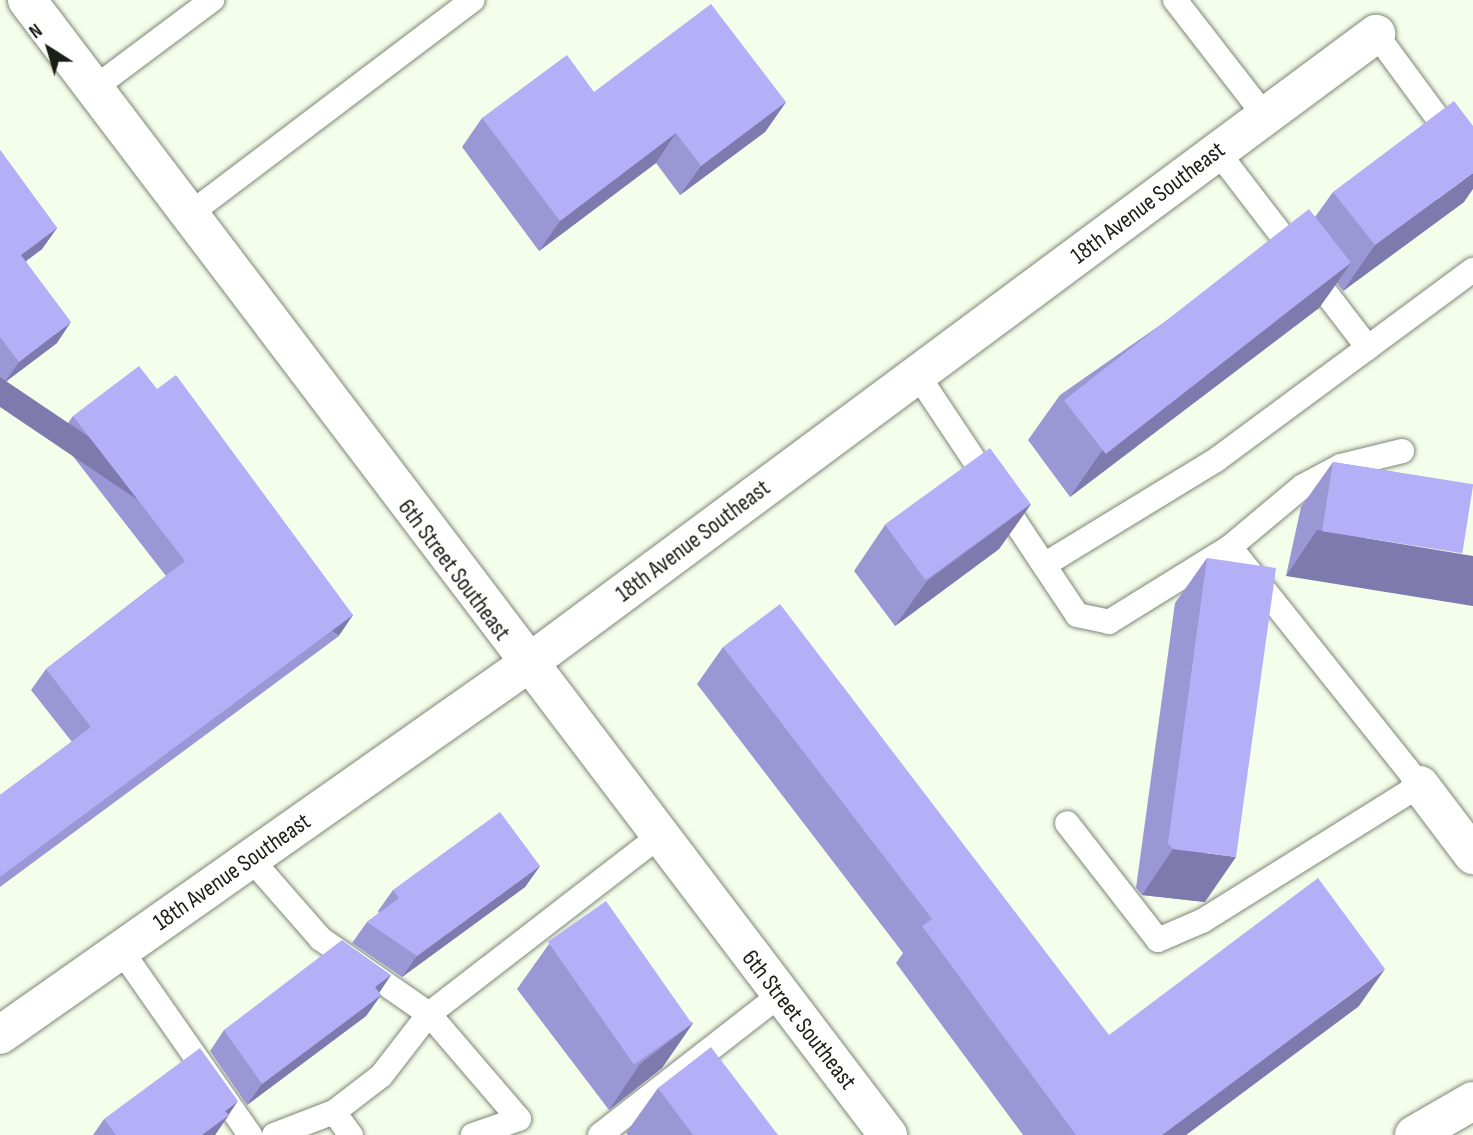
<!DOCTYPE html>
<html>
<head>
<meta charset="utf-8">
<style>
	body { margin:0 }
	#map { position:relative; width:1473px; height:1135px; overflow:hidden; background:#f5fdeb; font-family:"Sofia Sans Condensed",sans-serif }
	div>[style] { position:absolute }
	.roads { filter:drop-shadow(0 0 2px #7f8676) drop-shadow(0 0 2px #7f8676) }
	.service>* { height:24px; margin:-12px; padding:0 12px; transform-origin:12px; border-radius:12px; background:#fff }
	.minor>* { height:38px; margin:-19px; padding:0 19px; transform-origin:19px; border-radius:19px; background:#fff }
	.tertiary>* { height:38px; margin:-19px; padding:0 19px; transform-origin:19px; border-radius:19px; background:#fff }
	.wall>* { inset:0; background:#9b96d4 }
	.shaded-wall>* { inset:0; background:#7e7aad; transform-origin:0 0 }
	.building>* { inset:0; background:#b4aff7; transform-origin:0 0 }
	span { translate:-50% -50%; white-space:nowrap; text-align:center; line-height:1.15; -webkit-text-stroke:6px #fff; paint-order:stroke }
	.street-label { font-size:24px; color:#1b1e17 }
	.north { position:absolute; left:14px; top:14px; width:70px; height:70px; -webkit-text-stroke:5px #fff; paint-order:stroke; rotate:323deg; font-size:19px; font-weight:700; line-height:28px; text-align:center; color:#1b1e17 }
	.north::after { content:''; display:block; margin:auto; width:24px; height:32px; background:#1b1e17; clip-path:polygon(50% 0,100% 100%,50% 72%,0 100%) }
</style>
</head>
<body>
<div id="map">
	<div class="roads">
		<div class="service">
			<i style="left:1175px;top:0;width:147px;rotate:52.2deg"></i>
			<i style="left:1376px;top:34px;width:164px;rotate:53.7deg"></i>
			<i style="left:93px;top:89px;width:149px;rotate:-36.8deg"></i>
			<i style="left:1217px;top:151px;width:248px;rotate:52.5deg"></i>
			<i style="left:187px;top:216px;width:358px;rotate:-37.1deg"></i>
			<i style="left:917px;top:374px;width:289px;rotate:56.4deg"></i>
			<i style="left:1077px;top:615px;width:33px;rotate:12deg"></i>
			<i style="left:1109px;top:622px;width:142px;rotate:-31.8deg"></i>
			<i style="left:1230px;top:547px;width:305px;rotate:51.4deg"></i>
			<i style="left:1420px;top:785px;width:257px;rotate:148deg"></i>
			<i style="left:1202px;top:921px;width:48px;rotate:156.6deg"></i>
			<i style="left:1158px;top:940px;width:148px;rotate:-127.9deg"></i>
			<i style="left:1230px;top:547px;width:95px;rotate:-39.9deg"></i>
			<i style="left:1303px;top:486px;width:43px;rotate:-27.8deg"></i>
			<i style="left:1341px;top:466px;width:63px;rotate:-13.8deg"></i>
			<i style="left:1044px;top:565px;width:202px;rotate:-31.4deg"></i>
			<i style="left:1216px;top:460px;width:320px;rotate:-36.5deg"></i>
			<i style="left:251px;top:859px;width:106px;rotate:48.8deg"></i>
			<i style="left:321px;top:939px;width:131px;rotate:34.8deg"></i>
			<i style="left:429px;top:1014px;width:138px;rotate:49.4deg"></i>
			<i style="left:519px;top:1119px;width:49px;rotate:160.8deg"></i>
			<i style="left:121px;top:950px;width:226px;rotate:55.1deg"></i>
			<i style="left:334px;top:1112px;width:59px;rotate:-37.5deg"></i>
			<i style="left:381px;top:1076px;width:78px;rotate:-52.3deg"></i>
			<i style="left:429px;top:1014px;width:289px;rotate:-37.7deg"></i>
			<i style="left:274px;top:1135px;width:64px;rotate:-21deg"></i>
			<i style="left:334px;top:1112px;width:29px;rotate:54deg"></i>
			<i style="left:600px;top:1135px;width:228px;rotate:-37.9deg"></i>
		</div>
		<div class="minor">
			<i style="left:1420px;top:785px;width:88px;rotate:52.9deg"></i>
			<i style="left:0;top:1035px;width:643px;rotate:-35.12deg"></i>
			<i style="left:526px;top:665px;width:1059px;rotate:-36.59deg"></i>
			<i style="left:1414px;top:1135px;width:68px;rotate:-30deg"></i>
		</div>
		<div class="tertiary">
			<i style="left:27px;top:0;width:1425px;rotate:52.82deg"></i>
		</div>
	</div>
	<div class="wall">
		<i style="clip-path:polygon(594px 92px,786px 102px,765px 132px,680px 195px,656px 163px,539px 251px,462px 147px,482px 118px)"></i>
		<i style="clip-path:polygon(0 150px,57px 228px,42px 249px,26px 261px,57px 343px,4px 383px,0 377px)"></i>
		<i style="clip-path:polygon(1333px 192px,1464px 202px,1343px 291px,1337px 283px,1319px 308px,1070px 497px,1028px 440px,1060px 395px,1315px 217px)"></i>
		<i style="clip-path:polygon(73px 416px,339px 636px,0 887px,0 795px,72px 742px,31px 690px,46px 669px,166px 576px,58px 437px)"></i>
		<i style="clip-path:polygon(1333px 462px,1473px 485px,1286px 576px,1301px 507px)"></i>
		<i style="clip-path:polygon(1031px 504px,999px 549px,895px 626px,854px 571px,885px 525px)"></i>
		<i style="clip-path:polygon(1207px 558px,1205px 902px,1142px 895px,1136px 888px,1175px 603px)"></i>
		<i style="clip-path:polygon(723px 647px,1109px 1035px,1359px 1006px,1186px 1135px,1023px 1135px,896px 963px,903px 953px,697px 684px)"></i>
		<i style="clip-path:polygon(540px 866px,525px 887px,402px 977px,352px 943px,367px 922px,379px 913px,378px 911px,393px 890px)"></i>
		<i style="clip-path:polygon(549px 944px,693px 1023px,662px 1068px,609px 1110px,517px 989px)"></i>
		<i style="clip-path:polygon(391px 975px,379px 992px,381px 995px,366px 1016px,247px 1105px,210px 1051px,224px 1030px)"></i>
		<i style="clip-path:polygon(658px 1088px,778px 1135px,628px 1135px,626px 1133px)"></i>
		<i style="clip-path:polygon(229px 1115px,215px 1135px,93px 1135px,104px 1119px)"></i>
	</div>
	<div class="shaded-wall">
		<i style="clip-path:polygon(786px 102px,765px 132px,680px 195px,701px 166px)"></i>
		<i style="clip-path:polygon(676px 133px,656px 163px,539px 251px,560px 221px)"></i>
		<i style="clip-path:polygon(1473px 173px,1473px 189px,1464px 202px,1343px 291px,1375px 245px)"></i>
		<i style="clip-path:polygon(57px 228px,42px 249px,6px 276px,21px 255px)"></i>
		<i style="clip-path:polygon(1351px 263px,1319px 308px,1070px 497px,1101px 452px)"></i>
		<i style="clip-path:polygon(71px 322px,57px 343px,4px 383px,19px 362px)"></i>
		<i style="clip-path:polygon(1031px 504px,999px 549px,895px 626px,927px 581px)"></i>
		<i style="clip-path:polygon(1317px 530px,1473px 556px,1473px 606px,1286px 576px)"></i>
		<i style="left:353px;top:615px;width:25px;height:440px;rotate:124deg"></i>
		<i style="clip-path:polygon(1173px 849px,1236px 857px,1205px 902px,1142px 895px)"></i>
		<i style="clip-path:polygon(540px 866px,525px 887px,402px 977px,417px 956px)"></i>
		<i style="clip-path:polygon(1385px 969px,1359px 1006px,1186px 1135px,1162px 1135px)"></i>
		<i style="clip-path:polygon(391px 975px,377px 996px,375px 987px)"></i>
		<i style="clip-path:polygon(381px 995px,366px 1016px,247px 1105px,262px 1084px)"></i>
		<i style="clip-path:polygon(693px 1023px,662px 1068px,609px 1110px,640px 1064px)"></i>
		<i style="clip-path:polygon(238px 1101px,215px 1135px,202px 1135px,225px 1111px)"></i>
	</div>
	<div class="building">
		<i style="clip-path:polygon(711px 4px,786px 102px,701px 166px,676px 133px,560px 221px,482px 118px,567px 55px,594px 92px)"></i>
		<i style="clip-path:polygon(1454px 101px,1473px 126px,1473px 173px,1375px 245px,1333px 192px)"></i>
		<i style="clip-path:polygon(0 150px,57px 228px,21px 255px,71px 322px,19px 362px,0 337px)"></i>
		<i style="left:1309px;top:209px;width:68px;height:311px;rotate:52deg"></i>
		<i style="clip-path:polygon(139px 366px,157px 389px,176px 375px,353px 615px,0 877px,0 795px,91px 727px,46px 669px,185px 561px,73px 416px)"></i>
		<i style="left:990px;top:448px;width:69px;height:130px;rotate:54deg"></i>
		<i style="left:1333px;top:462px;width:142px;height:70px;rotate:9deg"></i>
		<i style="clip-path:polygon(1207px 558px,1276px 568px,1236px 857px,1173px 849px,1168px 843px)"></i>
		<i style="clip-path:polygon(780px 604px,1109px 1035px,1318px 878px,1385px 969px,1162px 1135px,1076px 1135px,922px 926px,932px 919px,723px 647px)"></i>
		<i style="clip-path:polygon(500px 812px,540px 866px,417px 956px,367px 922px,399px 898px,393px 890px)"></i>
		<i style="left:606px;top:901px;width:150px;height:71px;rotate:55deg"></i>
		<i style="clip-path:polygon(342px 940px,391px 975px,375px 987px,381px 995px,262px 1084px,224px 1030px)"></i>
		<i style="clip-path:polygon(711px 1047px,778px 1135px,693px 1135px,658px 1088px)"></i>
		<i style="clip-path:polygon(200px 1048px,238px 1101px,225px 1111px,229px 1115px,202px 1135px,116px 1135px,104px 1119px)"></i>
	</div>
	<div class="street-label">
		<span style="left:1148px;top:203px;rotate:-37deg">18th Avenue Southeast</span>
		<span style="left:693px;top:541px;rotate:-37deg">18th Avenue Southeast</span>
		<span style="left:454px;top:570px;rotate:53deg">6th Street Southeast</span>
		<span style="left:232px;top:872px;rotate:-35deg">18th Avenue Southeast</span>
		<span style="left:799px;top:1020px;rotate:52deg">6th Street Southeast</span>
	</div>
	<div class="north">N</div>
</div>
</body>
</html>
